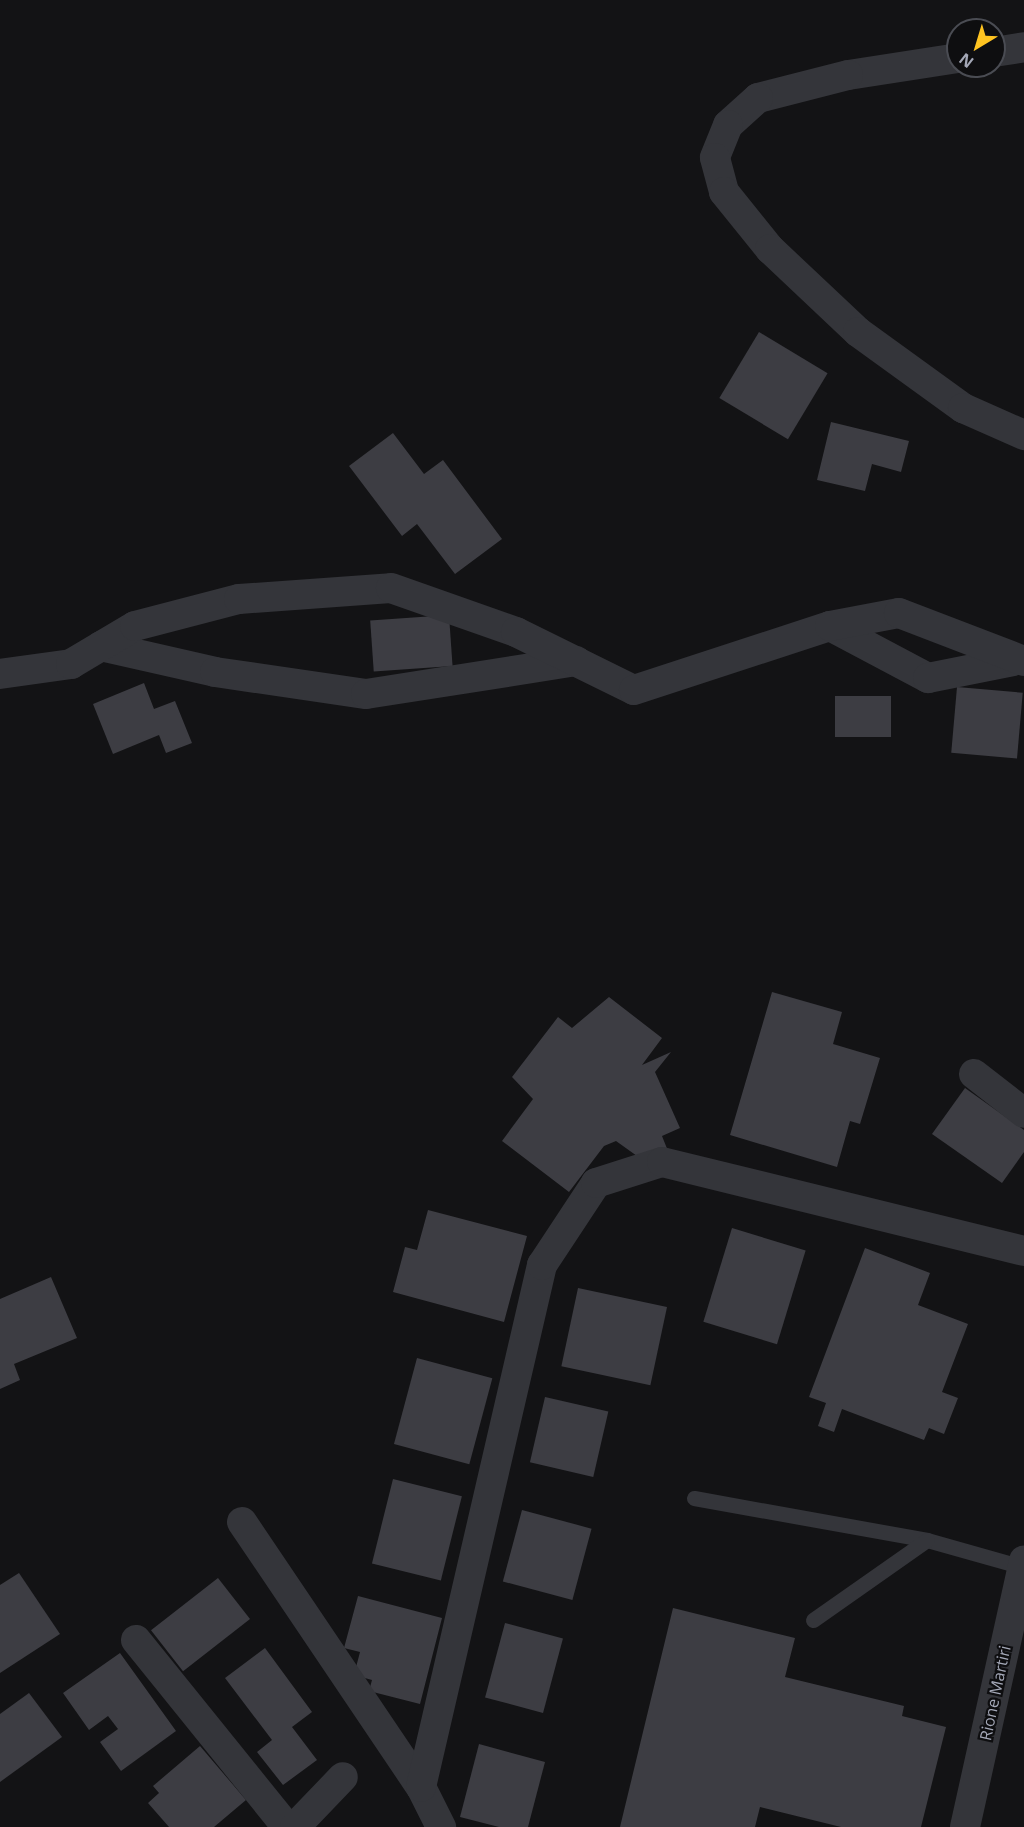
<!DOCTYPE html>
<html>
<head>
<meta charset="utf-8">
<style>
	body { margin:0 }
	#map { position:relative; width:1024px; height:1827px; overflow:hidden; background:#131315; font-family:"Open Sans",sans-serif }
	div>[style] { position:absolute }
	.building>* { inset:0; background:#3d3d43; transform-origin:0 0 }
	.lane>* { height:15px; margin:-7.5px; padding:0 7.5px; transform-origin:7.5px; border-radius:7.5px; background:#34353a }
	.street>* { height:30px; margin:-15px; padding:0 15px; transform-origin:15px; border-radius:15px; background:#34353a }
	span { translate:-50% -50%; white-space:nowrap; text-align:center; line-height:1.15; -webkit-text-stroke:4.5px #0e0e10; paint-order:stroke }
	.street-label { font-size:16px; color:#a4a8b7 }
	.north { position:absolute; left:946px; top:18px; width:60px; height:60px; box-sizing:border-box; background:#0e0e10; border:2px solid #4a4c53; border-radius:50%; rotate:218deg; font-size:16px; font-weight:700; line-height:24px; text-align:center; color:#a4a8b7 }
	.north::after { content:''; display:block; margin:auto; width:21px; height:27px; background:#ffc421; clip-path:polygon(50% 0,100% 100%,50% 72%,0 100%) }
</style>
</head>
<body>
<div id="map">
	<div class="building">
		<i style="left:759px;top:332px;width:80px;height:77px;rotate:31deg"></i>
		<i style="clip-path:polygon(831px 422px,909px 441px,901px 472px,872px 464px,865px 491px,817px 480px)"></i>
		<i style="clip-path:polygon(393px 433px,424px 474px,443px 460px,502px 539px,455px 574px,417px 524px,402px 536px,349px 466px)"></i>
		<i style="left:449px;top:615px;width:51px;height:79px;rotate:86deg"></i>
		<i style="clip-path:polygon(144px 683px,154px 709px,175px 701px,192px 743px,166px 753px,159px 735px,113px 754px,93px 704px)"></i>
		<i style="left:957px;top:687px;width:66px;height:66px;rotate:5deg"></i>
		<i style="left:891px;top:696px;width:41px;height:56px;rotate:90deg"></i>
		<i style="clip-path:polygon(772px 992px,842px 1012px,833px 1044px,880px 1058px,860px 1124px,850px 1121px,837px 1167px,730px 1135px)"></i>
		<i style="clip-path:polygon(609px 997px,662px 1038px,642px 1065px,671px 1052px,655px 1072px,680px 1128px,662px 1136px,668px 1151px,644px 1161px,616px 1141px,604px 1146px,569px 1192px,502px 1141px,533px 1099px,512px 1077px,558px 1017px,572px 1028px)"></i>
		<i style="clip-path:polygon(965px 1088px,1024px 1130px,1024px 1152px,1002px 1183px,932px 1134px)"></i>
		<i style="clip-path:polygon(428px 1210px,527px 1236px,504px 1322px,393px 1292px,405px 1247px,417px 1250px)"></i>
		<i style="left:732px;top:1228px;width:77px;height:98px;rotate:17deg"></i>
		<i style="clip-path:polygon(865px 1248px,930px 1273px,918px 1305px,968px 1324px,942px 1392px,958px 1398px,944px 1434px,929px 1428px,924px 1440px,842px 1409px,834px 1432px,818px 1426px,826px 1403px,809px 1397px)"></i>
		<i style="clip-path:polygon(51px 1277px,77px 1338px,14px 1364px,20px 1380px,0 1389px,0 1299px)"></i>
		<i style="left:578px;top:1288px;width:91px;height:80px;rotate:12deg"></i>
		<i style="left:417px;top:1358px;width:78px;height:89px;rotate:15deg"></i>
		<i style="left:545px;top:1397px;width:65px;height:67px;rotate:13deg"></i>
		<i style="left:393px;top:1479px;width:71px;height:87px;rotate:14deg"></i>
		<i style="left:522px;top:1510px;width:72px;height:74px;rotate:15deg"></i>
		<i style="clip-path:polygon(19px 1573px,60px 1634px,0 1673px,0 1585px)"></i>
		<i style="left:218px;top:1578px;width:52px;height:85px;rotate:52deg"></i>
		<i style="clip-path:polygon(358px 1596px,442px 1618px,420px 1704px,369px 1691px,372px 1680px,354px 1675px,360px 1652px,344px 1648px)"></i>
		<i style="clip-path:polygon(673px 1608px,795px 1638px,785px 1677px,904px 1706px,902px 1716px,946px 1727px,921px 1827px,841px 1827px,760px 1807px,755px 1827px,620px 1827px)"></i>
		<i style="left:505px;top:1623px;width:60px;height:77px;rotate:15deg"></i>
		<i style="clip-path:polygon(265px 1648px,312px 1712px,292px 1727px,317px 1760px,283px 1785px,257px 1752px,272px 1740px,225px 1678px)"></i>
		<i style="clip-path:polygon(120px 1653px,176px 1731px,121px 1771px,100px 1742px,118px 1729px,108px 1716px,89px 1730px,63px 1693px)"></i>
		<i style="clip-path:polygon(29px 1693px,62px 1737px,0 1782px,0 1714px)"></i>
		<i style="clip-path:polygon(479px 1744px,545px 1762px,528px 1827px,499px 1827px,460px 1817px)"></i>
		<i style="clip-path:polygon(200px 1746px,246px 1800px,214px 1827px,169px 1827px,148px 1803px,159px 1793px,153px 1786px)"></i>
	</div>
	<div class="lane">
		<i style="left:694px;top:1498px;width:237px;rotate:10.2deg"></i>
		<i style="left:927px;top:1540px;width:100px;rotate:15.7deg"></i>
		<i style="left:813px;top:1620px;width:139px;rotate:-35.1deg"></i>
	</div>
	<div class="street">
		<i style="left:994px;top:52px;width:30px;rotate:-9deg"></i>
		<i style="left:958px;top:58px;width:111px;rotate:171.2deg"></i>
		<i style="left:848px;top:75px;width:93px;rotate:165.7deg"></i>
		<i style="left:758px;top:98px;width:40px;rotate:138deg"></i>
		<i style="left:728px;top:125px;width:35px;rotate:112deg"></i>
		<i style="left:715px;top:158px;width:35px;rotate:75deg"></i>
		<i style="left:724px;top:192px;width:73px;rotate:51.1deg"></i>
		<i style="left:770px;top:249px;width:121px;rotate:43.3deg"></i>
		<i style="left:858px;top:332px;width:130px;rotate:35.9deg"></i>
		<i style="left:963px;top:408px;width:67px;rotate:23.9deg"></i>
		<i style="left:830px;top:626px;width:111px;rotate:28deg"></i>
		<i style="left:928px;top:678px;width:87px;rotate:-11.3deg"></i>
		<i style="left:101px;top:646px;width:117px;rotate:12.8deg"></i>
		<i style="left:215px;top:672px;width:153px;rotate:8.3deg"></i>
		<i style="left:366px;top:694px;width:213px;rotate:-8.9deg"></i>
		<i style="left:0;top:674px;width:72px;rotate:-8deg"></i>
		<i style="left:71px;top:664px;width:74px;rotate:-30.7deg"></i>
		<i style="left:135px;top:626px;width:107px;rotate:-14.6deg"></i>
		<i style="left:239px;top:599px;width:152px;rotate:-4.1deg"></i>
		<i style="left:391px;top:588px;width:133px;rotate:19.4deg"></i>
		<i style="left:516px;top:632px;width:131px;rotate:26.2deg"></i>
		<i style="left:634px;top:690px;width:206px;rotate:-18.1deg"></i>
		<i style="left:830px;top:626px;width:70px;rotate:-10.7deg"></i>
		<i style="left:899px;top:613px;width:134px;rotate:21deg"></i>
		<i style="left:974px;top:1074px;width:63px;rotate:38deg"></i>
		<i style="left:242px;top:1522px;width:320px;rotate:56deg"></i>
		<i style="left:421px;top:1787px;width:45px;rotate:63.4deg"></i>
		<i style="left:136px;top:1640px;width:240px;rotate:51.1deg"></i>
		<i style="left:421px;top:1787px;width:536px;rotate:-76.95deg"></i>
		<i style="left:542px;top:1265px;width:98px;rotate:-56.6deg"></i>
		<i style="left:596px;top:1183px;width:69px;rotate:-17.7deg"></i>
		<i style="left:662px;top:1162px;width:373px;rotate:13.8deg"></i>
		<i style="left:295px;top:1827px;width:69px;rotate:-46.2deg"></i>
		<i style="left:965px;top:1827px;width:273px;rotate:-77.5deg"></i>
	</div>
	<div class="street-label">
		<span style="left:995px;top:1693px;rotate:-78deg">Rione Martiri</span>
	</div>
	<div class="north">N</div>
</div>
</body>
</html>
